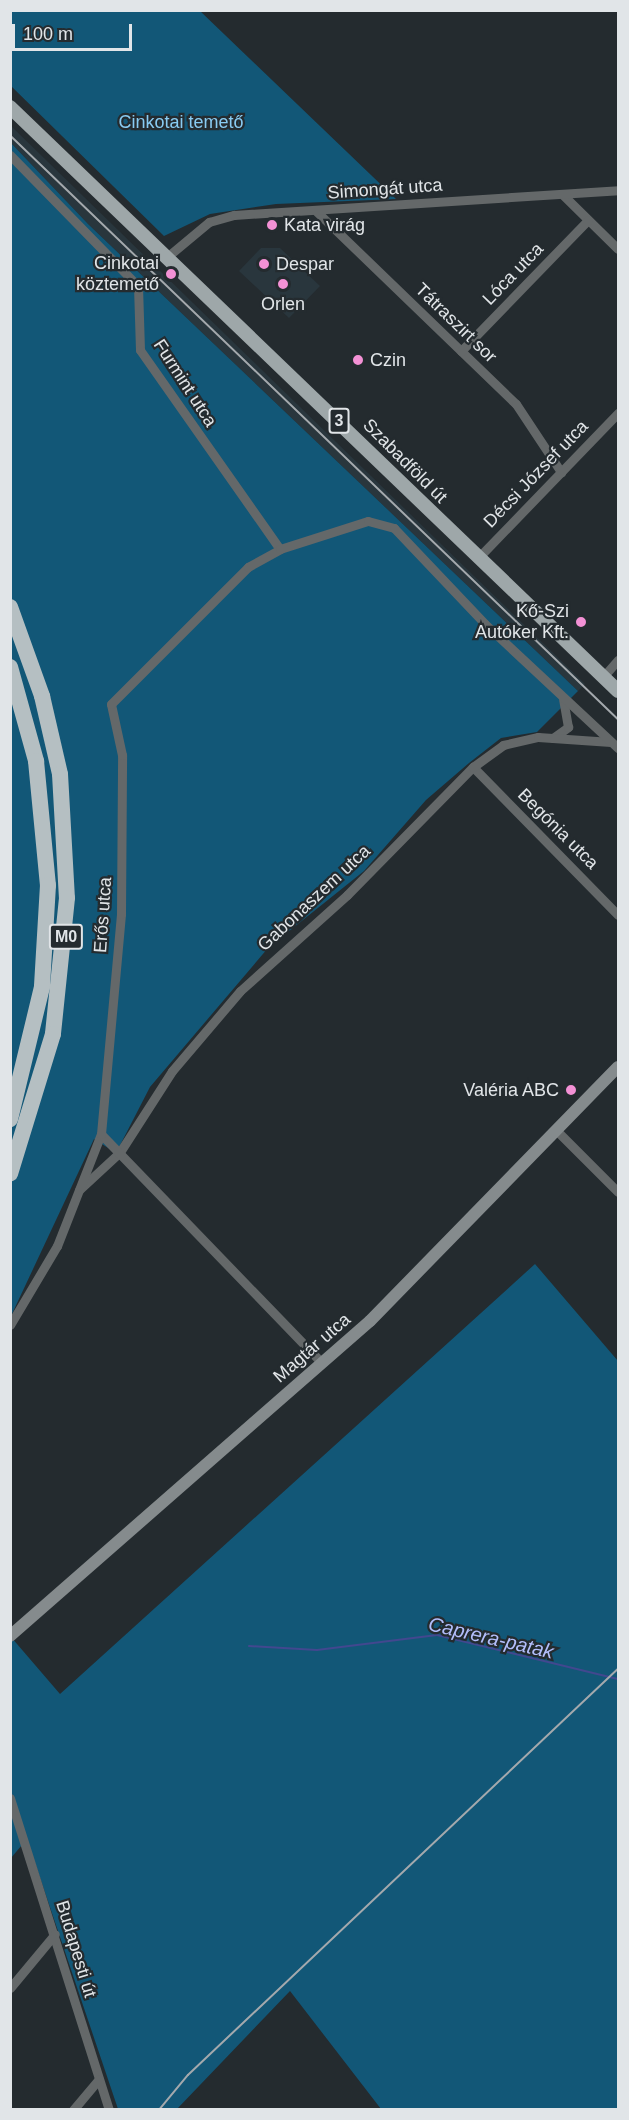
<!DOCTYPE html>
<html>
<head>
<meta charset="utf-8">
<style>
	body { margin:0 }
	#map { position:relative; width:629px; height:2120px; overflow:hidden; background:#242b2f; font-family:Arial,sans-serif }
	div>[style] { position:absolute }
	.built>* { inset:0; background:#29363d }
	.green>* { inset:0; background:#125777 }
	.stream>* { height:2px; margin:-1px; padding:0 1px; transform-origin:1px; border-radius:1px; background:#42488f }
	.street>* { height:9px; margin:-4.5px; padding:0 4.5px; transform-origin:4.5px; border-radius:4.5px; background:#646869 }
	.secondary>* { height:12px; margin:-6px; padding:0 6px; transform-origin:6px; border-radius:6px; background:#858b8d }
	.primary>* { height:14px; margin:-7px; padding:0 7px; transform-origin:7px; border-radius:7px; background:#9ea7a9 }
	.highway>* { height:16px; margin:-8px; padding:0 8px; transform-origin:8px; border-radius:8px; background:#b5bfc2 }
	.tram>* { height:1.5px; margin:-0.75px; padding:0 0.75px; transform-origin:0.75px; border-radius:0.75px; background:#a4a9ad }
	.dots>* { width:16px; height:16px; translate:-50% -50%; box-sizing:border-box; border:3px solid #242b2f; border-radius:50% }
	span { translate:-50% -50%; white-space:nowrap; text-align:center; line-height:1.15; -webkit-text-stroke:4.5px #242b2f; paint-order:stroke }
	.shield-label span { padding:2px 4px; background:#242b2f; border:2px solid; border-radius:4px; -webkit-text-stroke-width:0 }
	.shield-label { font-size:16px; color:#e1e5e8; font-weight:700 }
	.park-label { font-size:18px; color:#88cbf2 }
	.street-label { font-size:18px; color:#e1e5e8 }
	.poi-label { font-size:18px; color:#e1e5e8 }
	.left { translate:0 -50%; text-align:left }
	.right { translate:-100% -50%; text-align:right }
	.water-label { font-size:20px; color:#b3befb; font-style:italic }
	.frame { position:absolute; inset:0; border:12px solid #e1e5e8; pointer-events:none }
	.scale { position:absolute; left:12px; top:24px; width:120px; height:27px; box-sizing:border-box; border:3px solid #e1e5e8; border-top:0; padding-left:8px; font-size:18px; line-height:21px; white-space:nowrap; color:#e1e5e8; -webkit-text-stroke:4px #242b2f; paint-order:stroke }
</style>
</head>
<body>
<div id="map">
	<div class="built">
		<i style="clip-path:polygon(10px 125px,585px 684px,578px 691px,88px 224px,11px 143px)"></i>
		<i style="clip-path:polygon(261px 248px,280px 248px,320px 286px,289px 318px,239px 271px)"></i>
	</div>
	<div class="green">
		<i style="clip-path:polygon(10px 11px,200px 11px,396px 199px,276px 204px,210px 214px,164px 236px,11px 86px)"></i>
		<i style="clip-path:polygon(11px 143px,88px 224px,578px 691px,537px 732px,501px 738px,469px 763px,426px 800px,364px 871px,268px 948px,150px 1087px,116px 1153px,94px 1139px,11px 1316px)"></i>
		<i style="clip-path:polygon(535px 1264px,618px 1361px,618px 2109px,381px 2109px,290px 1991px,177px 2109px,118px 2109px,27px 1839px,11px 1858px,11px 1637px,60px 1694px)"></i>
	</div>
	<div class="stream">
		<i style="left:249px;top:1646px;width:68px;rotate:3.4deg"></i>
		<i style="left:317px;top:1650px;width:121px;rotate:-7.1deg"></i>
		<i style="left:437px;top:1635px;width:186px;rotate:13.7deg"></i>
	</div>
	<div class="street">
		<i style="left:10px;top:155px;width:183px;rotate:45.7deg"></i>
		<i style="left:138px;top:286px;width:64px;rotate:88.2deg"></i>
		<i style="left:140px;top:350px;width:243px;rotate:54.9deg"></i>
		<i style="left:562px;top:194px;width:78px;rotate:44.5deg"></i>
		<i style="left:315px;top:210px;width:279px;rotate:44deg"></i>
		<i style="left:516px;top:404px;width:82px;rotate:56.5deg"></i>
		<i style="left:167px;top:257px;width:55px;rotate:-39.8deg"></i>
		<i style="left:209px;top:222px;width:26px;rotate:-16deg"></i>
		<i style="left:234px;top:215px;width:385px;rotate:-3.7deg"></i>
		<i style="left:461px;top:351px;width:182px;rotate:-45.9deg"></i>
		<i style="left:478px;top:558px;width:202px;rotate:-46deg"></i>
		<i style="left:603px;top:677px;width:23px;rotate:-49deg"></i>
		<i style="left:553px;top:738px;width:19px;rotate:-36deg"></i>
		<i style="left:568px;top:727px;width:28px;rotate:-100deg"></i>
		<i style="left:473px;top:767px;width:207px;rotate:45.6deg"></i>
		<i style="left:557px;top:1131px;width:86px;rotate:45deg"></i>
		<i style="left:79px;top:1190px;width:56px;rotate:-42.8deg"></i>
		<i style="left:120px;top:1152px;width:96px;rotate:-57.3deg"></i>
		<i style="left:172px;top:1071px;width:105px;rotate:-49.6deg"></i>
		<i style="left:240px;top:991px;width:144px;rotate:-41.9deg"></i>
		<i style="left:347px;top:895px;width:180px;rotate:-45.5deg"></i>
		<i style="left:473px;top:767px;width:37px;rotate:-36deg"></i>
		<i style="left:503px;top:745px;width:36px;rotate:-13deg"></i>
		<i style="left:538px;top:737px;width:73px;rotate:3.9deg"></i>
		<i style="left:10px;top:1325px;width:92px;rotate:-59.3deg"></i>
		<i style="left:57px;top:1246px;width:120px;rotate:-68.6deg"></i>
		<i style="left:322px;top:1363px;width:318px;rotate:-134deg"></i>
		<i style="left:101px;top:1134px;width:221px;rotate:-84.8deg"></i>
		<i style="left:121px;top:914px;width:159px;rotate:-89.6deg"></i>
		<i style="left:122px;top:755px;width:52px;rotate:-102.2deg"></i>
		<i style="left:111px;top:704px;width:194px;rotate:-45deg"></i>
		<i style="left:248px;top:567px;width:37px;rotate:-29deg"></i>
		<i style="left:280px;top:549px;width:92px;rotate:-17.7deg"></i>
		<i style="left:368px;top:521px;width:27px;rotate:15deg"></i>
		<i style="left:394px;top:528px;width:132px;rotate:46.5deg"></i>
		<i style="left:485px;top:624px;width:182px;rotate:43deg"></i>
		<i style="left:10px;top:1798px;width:327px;rotate:72.4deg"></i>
		<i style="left:10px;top:1988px;width:70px;rotate:-50.2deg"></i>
		<i style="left:73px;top:2110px;width:40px;rotate:-50deg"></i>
	</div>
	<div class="secondary">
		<i style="left:10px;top:1636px;width:478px;rotate:-41.2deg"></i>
		<i style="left:370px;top:1321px;width:355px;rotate:-45.7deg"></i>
	</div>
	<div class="primary">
		<i style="left:10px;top:107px;width:843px;rotate:43.85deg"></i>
	</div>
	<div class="highway">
		<i style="left:10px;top:607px;width:95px;rotate:70.2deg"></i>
		<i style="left:42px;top:696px;width:80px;rotate:77deg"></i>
		<i style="left:60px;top:774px;width:124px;rotate:86.8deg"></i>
		<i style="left:67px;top:898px;width:137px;rotate:95.9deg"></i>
		<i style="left:53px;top:1034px;width:146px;rotate:107.1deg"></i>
		<i style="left:10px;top:667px;width:98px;rotate:74.5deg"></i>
		<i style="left:36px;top:761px;width:125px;rotate:84.5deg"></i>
		<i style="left:48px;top:885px;width:102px;rotate:93.4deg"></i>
		<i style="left:42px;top:987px;width:136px;rotate:103.6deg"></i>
	</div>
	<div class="tram">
		<i style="left:10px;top:135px;width:843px;rotate:43.85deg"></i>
		<i style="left:159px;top:2110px;width:45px;rotate:-50.4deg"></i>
		<i style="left:188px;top:2075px;width:591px;rotate:-43.36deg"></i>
	</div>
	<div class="dots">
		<i style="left:272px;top:225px;background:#f391d5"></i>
		<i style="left:264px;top:264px;background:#f391d5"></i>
		<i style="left:171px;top:274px;background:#f391d5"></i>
		<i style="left:283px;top:284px;background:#f391d5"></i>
		<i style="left:358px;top:360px;background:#f391d5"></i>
		<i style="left:581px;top:622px;background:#f391d5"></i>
		<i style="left:571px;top:1090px;background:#f391d5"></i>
	</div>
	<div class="shield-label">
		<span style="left:339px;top:421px">3</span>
		<span style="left:66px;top:937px">M0</span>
	</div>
	<div class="park-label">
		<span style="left:181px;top:122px">Cinkotai temető</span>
	</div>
	<div class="street-label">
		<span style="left:385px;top:189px;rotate:-4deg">Simongát utca</span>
		<span style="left:513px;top:274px;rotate:-46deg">Lóca utca</span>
		<span style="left:456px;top:323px;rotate:44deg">Tátraszirt sor</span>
		<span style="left:185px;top:383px;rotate:57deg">Furmint utca</span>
		<span style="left:405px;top:461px;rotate:45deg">Szabadföld út</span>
		<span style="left:536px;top:474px;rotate:-46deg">Décsi József utca</span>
		<span style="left:558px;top:829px;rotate:45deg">Begónia utca</span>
		<span style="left:314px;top:898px;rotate:-43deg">Gabonaszem utca</span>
		<span style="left:103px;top:915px;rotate:-86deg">Erős utca</span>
		<span style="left:312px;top:1348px;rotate:-41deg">Magtár utca</span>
		<span style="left:76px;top:1949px;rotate:73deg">Budapesti út</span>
	</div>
	<div class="poi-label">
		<span class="left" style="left:284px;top:225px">Kata virág</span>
		<span class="right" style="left:159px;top:274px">Cinkotai<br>köztemető</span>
		<span class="left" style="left:276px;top:264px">Despar</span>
		<span style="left:283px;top:304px">Orlen</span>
		<span class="left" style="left:370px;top:360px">Czin</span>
		<span class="right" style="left:569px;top:622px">Kő-Szi<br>Autóker Kft.</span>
		<span class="right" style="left:559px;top:1090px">Valéria ABC</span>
	</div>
	<div class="water-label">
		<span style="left:491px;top:1638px;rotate:13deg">Caprera-patak</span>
	</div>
	<div class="frame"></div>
	<div class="scale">100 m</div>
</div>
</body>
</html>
